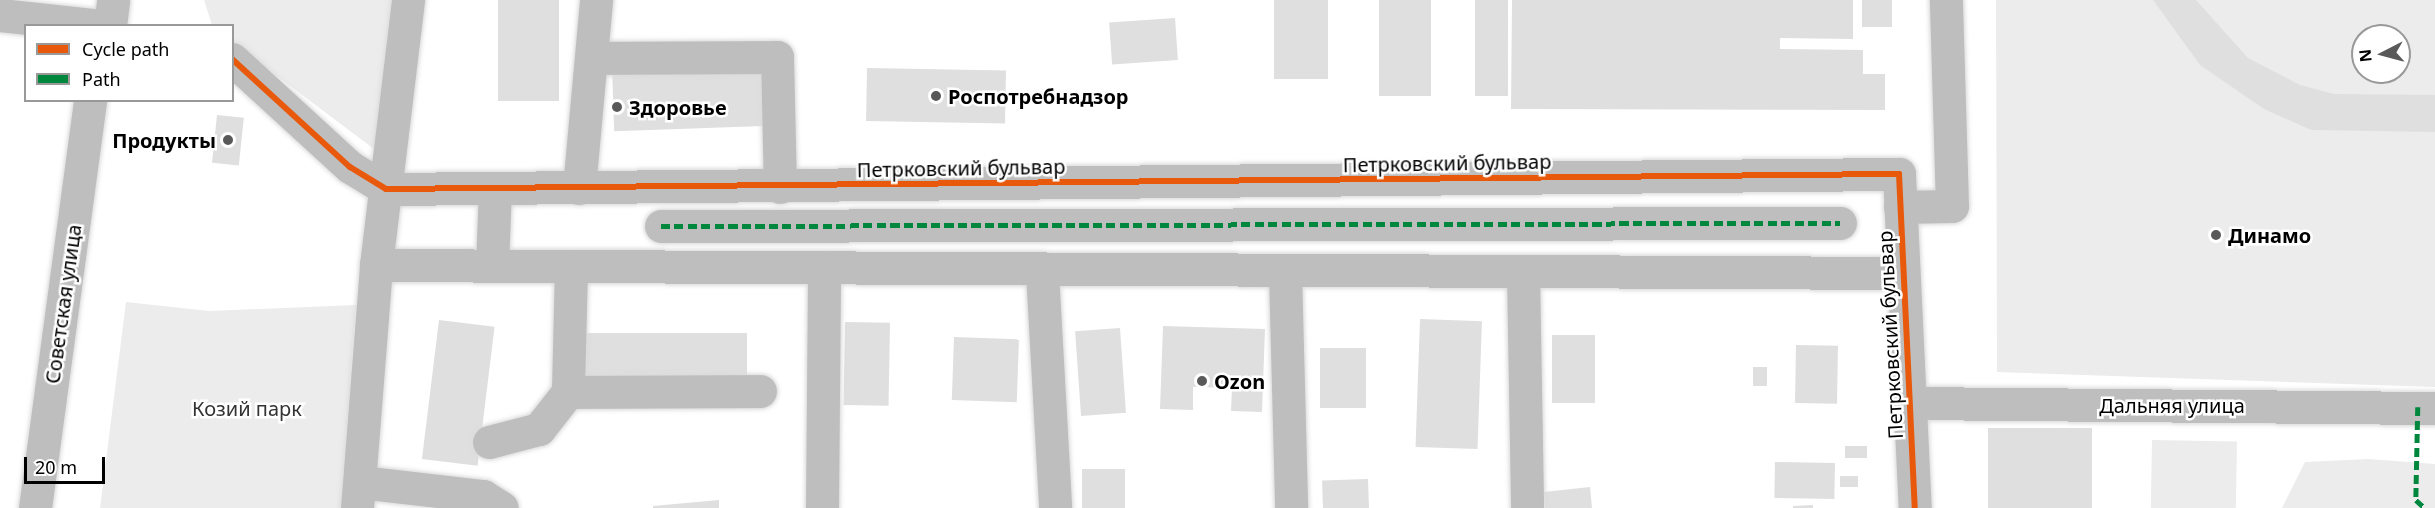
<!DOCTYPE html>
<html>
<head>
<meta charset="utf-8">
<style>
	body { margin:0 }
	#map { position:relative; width:2435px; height:508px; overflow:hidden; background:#fff; font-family:"Noto Sans",sans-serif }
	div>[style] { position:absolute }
	.green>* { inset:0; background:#ececec; transform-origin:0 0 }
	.building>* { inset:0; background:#dfdfdf; transform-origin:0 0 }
	.roads { filter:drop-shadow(0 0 2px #dbdbdb) drop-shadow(0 0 2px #dbdbdb) }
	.minor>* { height:33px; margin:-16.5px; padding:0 16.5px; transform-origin:16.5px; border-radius:16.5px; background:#bebebe }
	.major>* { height:33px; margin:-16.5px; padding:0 16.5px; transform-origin:16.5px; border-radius:16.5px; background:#bebebe }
	.quiet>* { height:4.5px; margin-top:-2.25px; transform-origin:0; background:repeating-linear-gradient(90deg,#00873e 0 9px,transparent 0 13.5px) }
	.cycleway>* { height:6px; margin:-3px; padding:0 3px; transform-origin:3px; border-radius:3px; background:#e8590c }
	.dots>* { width:16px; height:16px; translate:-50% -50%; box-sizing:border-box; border:3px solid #fff; border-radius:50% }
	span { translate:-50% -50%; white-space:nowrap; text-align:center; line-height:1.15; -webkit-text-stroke:5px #fff; paint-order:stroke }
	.poi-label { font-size:20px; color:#000; font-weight:700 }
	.left { translate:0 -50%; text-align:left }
	.right { translate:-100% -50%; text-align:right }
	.street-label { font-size:20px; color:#000 }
	.park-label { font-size:20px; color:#333 }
	.legend { position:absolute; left:24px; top:24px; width:210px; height:78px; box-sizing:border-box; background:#fff; border:2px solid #999; margin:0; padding:8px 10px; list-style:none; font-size:18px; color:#000 }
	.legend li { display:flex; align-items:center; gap:12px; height:30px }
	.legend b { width:30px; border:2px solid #999 }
	.north { position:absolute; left:2351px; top:24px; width:60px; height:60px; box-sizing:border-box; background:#fff; border:2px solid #999; border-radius:50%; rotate:264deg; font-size:16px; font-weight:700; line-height:24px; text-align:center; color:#000 }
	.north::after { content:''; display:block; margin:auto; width:21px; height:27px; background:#595959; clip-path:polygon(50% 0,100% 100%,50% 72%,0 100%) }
	.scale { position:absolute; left:24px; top:457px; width:81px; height:27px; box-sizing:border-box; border:3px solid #000; border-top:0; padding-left:8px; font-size:18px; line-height:21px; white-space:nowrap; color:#000; -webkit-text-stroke:4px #fff; paint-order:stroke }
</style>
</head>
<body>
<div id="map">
	<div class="green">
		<i style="clip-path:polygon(204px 0,397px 0,378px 152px,233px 43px,232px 26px,212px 25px)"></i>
		<i style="clip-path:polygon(evenodd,1996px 0,2435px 0,2435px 387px,1997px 372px,1996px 0,2363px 36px,2399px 36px,2399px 72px,2363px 72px,2363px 36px)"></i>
		<i style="clip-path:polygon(126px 302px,209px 311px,356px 305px,341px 508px,100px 508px)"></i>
		<i style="left:2152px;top:440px;width:85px;height:68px;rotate:1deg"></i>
		<i style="clip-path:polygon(2368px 459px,2435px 464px,2435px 508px,2282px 508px,2305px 462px)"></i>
	</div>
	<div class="building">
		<i style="left:498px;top:0;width:61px;height:101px"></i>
		<i style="left:1274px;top:0;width:54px;height:79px"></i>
		<i style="left:1379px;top:0;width:52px;height:96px"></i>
		<i style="left:1475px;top:0;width:33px;height:96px"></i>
		<i style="clip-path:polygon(1512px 0,1853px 0,1853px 39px,1780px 38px,1780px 49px,1863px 50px,1863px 74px,1885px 74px,1885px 110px,1511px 109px)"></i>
		<i style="left:1862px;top:0;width:30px;height:27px"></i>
		<i style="clip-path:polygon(2153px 0,2196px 0,2248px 58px,2300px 85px,2334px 94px,2435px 95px,2435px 132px,2311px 130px,2264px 109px,2200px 65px)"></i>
		<i style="left:1175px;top:18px;width:42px;height:66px;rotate:86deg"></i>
		<i style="left:761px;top:66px;width:60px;height:149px;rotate:88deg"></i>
		<i style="left:867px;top:68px;width:139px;height:53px;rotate:1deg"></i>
		<i style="left:217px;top:115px;width:27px;height:48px;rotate:6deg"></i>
		<i style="left:1420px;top:319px;width:62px;height:128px;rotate:2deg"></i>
		<i style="left:439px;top:320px;width:56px;height:140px;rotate:7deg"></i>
		<i style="left:845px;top:322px;width:45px;height:83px;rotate:1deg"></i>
		<i style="clip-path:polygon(1163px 326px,1265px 329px,1262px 412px,1231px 411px,1232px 388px,1193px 387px,1193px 410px,1160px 409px)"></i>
		<i style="left:1120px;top:328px;width:85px;height:45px;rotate:86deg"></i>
		<i style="left:583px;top:333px;width:164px;height:45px"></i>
		<i style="left:1552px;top:335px;width:43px;height:68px"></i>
		<i style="left:954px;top:337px;width:65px;height:63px;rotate:2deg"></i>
		<i style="left:1796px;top:345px;width:42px;height:58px;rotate:1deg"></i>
		<i style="left:1320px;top:348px;width:46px;height:60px"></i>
		<i style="left:1753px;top:367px;width:14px;height:19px"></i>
		<i style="left:1988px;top:428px;width:104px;height:80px"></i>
		<i style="left:1867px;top:446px;width:12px;height:22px;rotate:90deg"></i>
		<i style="left:1775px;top:462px;width:60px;height:36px;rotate:1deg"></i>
		<i style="left:1082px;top:469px;width:43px;height:39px"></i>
		<i style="left:1840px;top:476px;width:18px;height:11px"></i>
		<i style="left:1368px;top:479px;width:29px;height:46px;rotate:88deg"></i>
		<i style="clip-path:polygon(1590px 487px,1592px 508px,1545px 508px,1544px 492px)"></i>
		<i style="clip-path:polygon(719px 500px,719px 508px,653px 508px,653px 506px)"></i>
		<i style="clip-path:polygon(1813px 505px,1813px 508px,1793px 508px,1793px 506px)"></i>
	</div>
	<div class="roads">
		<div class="minor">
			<i style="left:0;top:15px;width:104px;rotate:6.1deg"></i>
			<i style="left:591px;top:58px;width:186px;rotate:-0.3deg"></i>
			<i style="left:777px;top:57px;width:130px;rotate:88.7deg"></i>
			<i style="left:232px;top:59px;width:160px;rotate:42.5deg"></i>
			<i style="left:350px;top:167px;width:42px;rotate:31.4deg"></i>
			<i style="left:386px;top:189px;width:1513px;rotate:-0.57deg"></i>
			<i style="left:1899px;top:174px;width:334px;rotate:87.3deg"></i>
			<i style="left:579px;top:188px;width:189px;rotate:-84.8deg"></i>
			<i style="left:1900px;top:207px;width:52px;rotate:-1.1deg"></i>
			<i style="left:1952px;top:206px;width:206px;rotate:-91.7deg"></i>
			<i style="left:661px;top:226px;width:1179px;rotate:-0.15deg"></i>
			<i style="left:376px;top:265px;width:1527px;rotate:0.3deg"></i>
			<i style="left:492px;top:266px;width:77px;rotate:-87.8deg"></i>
			<i style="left:571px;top:267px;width:125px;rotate:91.4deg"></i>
			<i style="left:568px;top:392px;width:192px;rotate:-0.3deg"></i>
			<i style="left:1042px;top:272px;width:236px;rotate:86.8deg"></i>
			<i style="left:1285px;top:272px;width:236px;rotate:88.5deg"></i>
			<i style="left:1523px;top:272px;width:236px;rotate:89deg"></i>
			<i style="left:1910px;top:403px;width:525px;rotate:0.55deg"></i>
			<i style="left:489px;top:442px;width:52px;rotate:-14.6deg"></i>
			<i style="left:539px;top:429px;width:47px;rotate:-51.9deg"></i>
			<i style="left:360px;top:482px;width:124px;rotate:6.5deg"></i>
			<i style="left:483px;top:496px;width:22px;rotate:32deg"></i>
			<i style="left:357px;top:508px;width:244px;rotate:-85.5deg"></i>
			<i style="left:376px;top:265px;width:267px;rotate:-83.1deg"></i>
			<i style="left:822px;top:508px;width:237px;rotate:-89.5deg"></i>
		</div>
		<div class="major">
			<i style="left:110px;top:26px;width:26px;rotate:-83deg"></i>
			<i style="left:35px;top:508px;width:412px;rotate:-82.3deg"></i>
		</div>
	</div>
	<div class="quiet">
		<i style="left:661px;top:226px;width:1179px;rotate:-0.15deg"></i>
		<i style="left:2418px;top:407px;width:93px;rotate:91.2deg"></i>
		<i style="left:2416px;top:500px;width:12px;rotate:42deg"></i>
	</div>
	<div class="cycleway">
		<i style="left:232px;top:59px;width:160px;rotate:42.5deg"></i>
		<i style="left:350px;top:167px;width:42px;rotate:31.4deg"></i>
		<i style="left:386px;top:189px;width:1513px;rotate:-0.57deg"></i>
		<i style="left:1899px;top:174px;width:334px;rotate:87.3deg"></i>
	</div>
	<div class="dots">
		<i style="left:936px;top:96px;background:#595959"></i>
		<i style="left:617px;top:107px;background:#595959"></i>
		<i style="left:228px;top:140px;background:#595959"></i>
		<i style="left:2216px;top:235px;background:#595959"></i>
		<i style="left:1202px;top:381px;background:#595959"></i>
	</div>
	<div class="poi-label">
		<span class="left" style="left:948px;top:96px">Роспотребнадзор</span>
		<span class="left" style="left:629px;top:107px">Здоровье</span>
		<span class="right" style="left:216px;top:140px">Продукты</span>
		<span class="left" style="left:2228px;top:235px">Динамо</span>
		<span class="left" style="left:1214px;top:381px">Ozon</span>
	</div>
	<div class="street-label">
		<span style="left:1447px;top:163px;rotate:-1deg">Петрковский бульвар</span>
		<span style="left:961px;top:168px;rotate:-1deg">Петрковский бульвар</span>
		<span style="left:63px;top:304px;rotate:-82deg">Советская улица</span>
		<span style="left:1890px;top:335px;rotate:-93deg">Петрковский бульвар</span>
		<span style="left:2172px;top:405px">Дальняя улица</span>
	</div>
	<div class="park-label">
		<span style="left:247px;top:408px">Козий парк</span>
	</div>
	<ul class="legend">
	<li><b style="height:8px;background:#e8590c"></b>Cycle path</li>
	<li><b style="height:8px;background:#00873e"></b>Path</li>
	</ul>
	<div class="north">N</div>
	<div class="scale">20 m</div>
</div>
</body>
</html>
